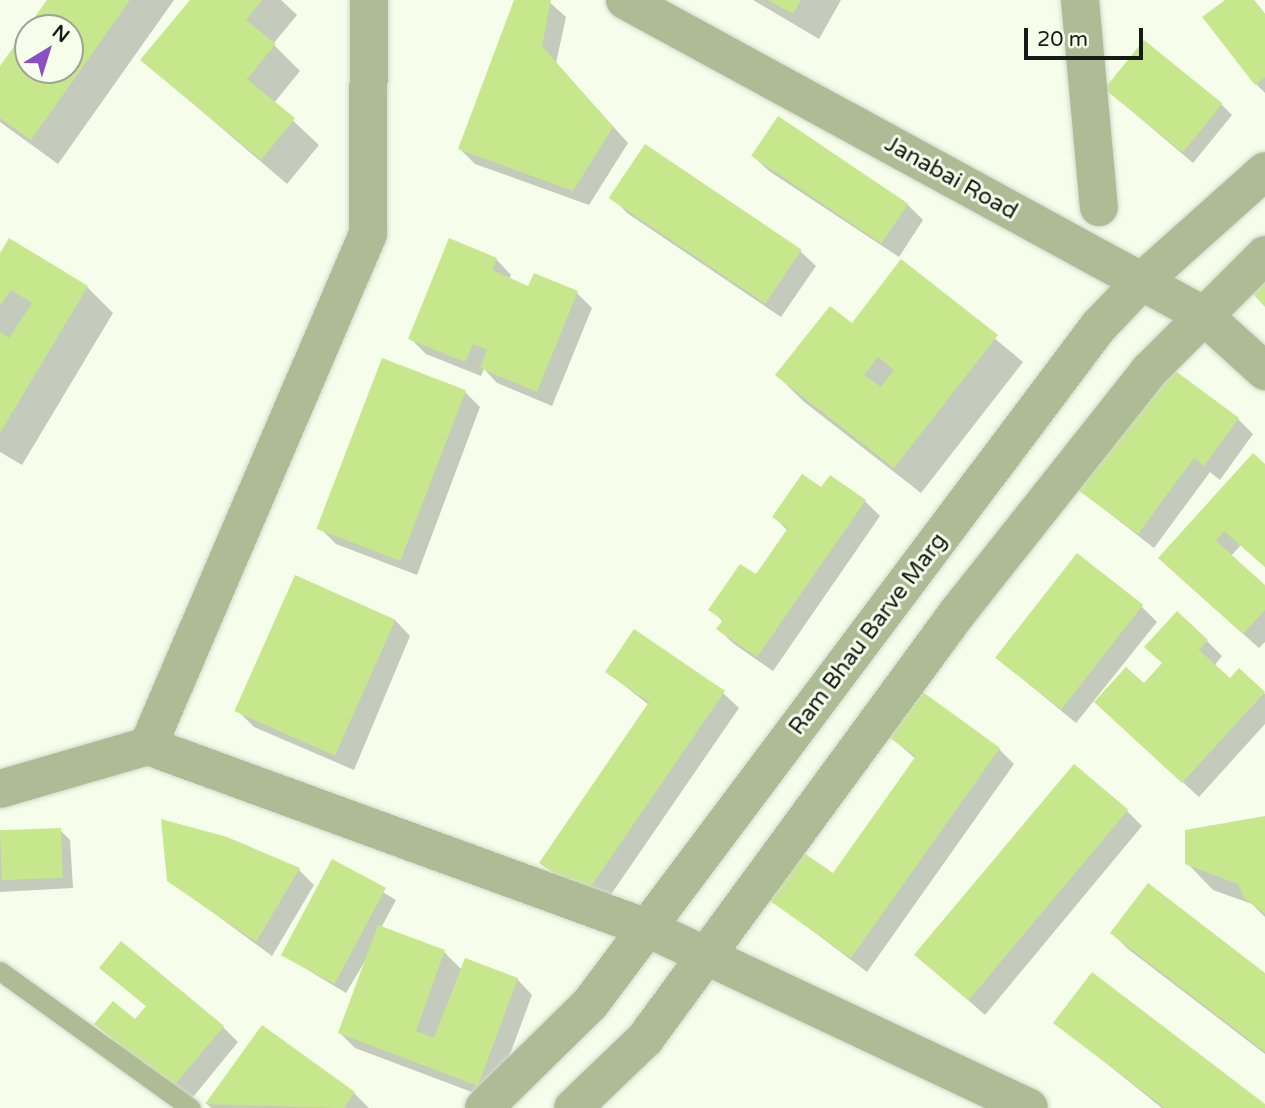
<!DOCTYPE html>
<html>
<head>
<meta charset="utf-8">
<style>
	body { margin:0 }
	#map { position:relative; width:1265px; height:1108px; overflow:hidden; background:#f6fdeb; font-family:"Varela Round",sans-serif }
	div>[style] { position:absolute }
	.shadow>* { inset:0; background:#0003 }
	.building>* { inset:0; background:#c7e78d; transform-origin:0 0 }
	.roads { filter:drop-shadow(0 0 2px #d2d9c9) drop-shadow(0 0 2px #d2d9c9) }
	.service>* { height:19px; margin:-9.5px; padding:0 9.5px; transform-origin:9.5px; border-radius:9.5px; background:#aebc96 }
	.minor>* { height:38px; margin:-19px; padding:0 19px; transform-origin:19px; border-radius:19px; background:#aebc96 }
	.tertiary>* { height:38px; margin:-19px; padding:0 19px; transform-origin:19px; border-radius:19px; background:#aebc96 }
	span { translate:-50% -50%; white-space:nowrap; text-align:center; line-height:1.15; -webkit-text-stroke:6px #f6fdeb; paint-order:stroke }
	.street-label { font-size:23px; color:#181b15 }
	.north { position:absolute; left:14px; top:14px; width:70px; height:70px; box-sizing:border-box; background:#f6fdeb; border:2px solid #9da395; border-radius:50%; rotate:38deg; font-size:19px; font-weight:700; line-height:28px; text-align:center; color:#181b15 }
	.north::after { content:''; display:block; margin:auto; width:24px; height:32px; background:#8b4fc5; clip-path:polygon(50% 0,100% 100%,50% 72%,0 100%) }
	.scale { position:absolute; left:1024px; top:28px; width:119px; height:32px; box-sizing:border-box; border:4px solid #181b15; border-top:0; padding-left:9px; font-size:21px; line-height:24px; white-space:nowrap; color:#181b15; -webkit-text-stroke:5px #f6fdeb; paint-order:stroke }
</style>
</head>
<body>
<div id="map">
	<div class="shadow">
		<i style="clip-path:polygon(49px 0,174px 0,58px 164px,0 122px,0 69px,28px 29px,28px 70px,70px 70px,70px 28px,29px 28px)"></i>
		<i style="clip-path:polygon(192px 0,281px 0,297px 15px,273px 44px,300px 71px,274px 103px,319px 145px,287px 184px,142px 60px)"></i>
		<i style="clip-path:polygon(516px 0,547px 0,566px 17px,556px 63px,628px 143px,589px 205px,475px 164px,460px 149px)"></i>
		<i style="clip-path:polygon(753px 0,841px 0,819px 39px)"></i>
		<i style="clip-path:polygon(1228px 0,1254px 0,1265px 14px,1265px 93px,1256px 84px)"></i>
		<i style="clip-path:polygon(1106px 89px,1222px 105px,1232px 115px,1193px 163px)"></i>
		<i style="clip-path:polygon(753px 156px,908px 205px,923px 220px,899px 257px,769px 171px)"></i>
		<i style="clip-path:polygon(612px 197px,800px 251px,816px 266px,781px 317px,627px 213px)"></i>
		<i style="clip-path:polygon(0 256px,87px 287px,113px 313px,22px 465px,0 452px)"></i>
		<i style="clip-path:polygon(496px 259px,511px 275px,509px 280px,529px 288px,577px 293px,592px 308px,552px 406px,497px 383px,484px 369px,481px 376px,426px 354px,410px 338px)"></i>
		<i style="clip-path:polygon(902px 262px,1023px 362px,921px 493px,803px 401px,777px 375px,852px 325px)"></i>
		<i style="clip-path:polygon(465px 392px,480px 407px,417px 575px,336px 544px,320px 528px)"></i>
		<i style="clip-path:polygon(1238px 419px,1253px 434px,1220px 480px,1210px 472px,1154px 548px,1073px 485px)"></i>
		<i style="clip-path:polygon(1265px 466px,1265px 567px,1241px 545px,1231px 556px,1265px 587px,1265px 642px,1259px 648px,1176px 574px)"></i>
		<i style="clip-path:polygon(822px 490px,865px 501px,880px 516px,773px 671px,734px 644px,718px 629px,723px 622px,711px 609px,756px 577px,788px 531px,774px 517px)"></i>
		<i style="clip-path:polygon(1141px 606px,1157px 622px,1076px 723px,996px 657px)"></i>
		<i style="clip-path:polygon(395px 620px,410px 636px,354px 770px,254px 727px,239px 712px)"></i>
		<i style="clip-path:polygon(1207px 641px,1222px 656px,1214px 666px,1230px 681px,1240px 671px,1265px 694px,1265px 724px,1199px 797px,1112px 717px,1164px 664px)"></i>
		<i style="clip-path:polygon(607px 672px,723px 693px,739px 708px,601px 909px,541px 863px,649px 705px)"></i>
		<i style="clip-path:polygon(889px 736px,999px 749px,1014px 764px,867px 972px,773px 901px,833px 875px,916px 759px)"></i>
		<i style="clip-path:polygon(1127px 811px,1142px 826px,985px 1015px,917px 955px)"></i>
		<i style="clip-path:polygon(1265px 818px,1265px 917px,1252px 904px,1213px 890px,1187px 863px)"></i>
		<i style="clip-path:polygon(60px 830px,70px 840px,73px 888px,0 892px,0 832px)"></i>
		<i style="clip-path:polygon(333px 862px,396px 900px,381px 928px,444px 952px,462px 970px,517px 979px,532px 995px,493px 1100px,355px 1048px,340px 1033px,368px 956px,346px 993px,283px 955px)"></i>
		<i style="clip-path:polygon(299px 870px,314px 885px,272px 956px,169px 880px)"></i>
		<i style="clip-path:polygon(1112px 933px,1265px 975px,1265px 1054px,1128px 949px)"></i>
		<i style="clip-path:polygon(102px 968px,223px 1027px,238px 1042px,189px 1102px,96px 1023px,135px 1021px,147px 1007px)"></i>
		<i style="clip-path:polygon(1056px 1023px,1265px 1106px,1265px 1108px,1162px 1108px)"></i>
		<i style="clip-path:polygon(263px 1027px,354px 1093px,369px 1108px,211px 1108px,207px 1104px)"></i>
	</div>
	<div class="building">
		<i style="clip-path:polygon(evenodd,47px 0,130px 0,31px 140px,0 118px,0 66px,47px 0,28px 28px,70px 28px,70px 70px,28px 70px,28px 28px)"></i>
		<i style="clip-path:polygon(190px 0,262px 0,246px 20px,276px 44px,247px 79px,295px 118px,261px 160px,140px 60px)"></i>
		<i style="clip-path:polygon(514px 0,551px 0,542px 46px,613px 127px,573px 191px,458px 149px)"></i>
		<i style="clip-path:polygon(768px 0,801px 0,793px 14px)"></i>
		<i style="clip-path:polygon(1225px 0,1254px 0,1265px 14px,1265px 77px,1255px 85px,1202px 17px)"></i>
		<i style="left:1144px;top:40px;width:101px;height:63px;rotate:39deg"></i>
		<i style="left:778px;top:116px;width:157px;height:48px;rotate:34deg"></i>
		<i style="left:645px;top:144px;width:189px;height:65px;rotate:34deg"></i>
		<i style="clip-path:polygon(9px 238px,88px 286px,0 433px,0 332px,9px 338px,32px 303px,11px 290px,0 306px,0 253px)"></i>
		<i style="clip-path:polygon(449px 238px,497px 258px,492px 270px,528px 286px,534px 273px,578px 291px,537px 392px,480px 368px,487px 350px,473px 344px,465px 362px,408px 339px)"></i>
		<i style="clip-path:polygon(evenodd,901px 259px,998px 335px,894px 468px,775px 375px,830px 306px,852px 323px,901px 259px,878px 357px,894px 370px,881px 387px,864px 375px,878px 357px)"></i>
		<i style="clip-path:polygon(1265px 282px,1265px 307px,1253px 294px)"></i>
		<i style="left:382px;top:358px;width:90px;height:183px;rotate:21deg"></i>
		<i style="clip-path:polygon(1162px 361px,1239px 418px,1204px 466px,1194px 458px,1138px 534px,1071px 485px)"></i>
		<i style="clip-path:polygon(1253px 453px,1265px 464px,1265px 567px,1224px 531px,1216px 541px,1265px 585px,1265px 610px,1243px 634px,1158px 558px)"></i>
		<i style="clip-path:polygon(802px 474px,821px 487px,830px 475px,866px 500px,757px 657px,716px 629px,723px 620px,708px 610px,740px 564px,756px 574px,788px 528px,772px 517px)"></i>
		<i style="left:1077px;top:553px;width:84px;height:133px;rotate:38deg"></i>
		<i style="left:295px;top:575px;width:110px;height:149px;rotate:24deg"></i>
		<i style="clip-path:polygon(1177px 611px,1208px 640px,1199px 650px,1230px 678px,1239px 668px,1265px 692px,1182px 783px,1094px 702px,1126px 667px,1144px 683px,1162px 663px,1144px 647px)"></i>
		<i style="clip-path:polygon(634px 629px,725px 691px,585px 895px,539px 863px,649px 702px,605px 672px)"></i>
		<i style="clip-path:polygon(920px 690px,1000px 748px,851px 958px,770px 901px,804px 853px,833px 873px,916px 756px,887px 736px)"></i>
		<i style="left:1074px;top:764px;width:71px;height:249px;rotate:40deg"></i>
		<i style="clip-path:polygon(1265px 816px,1265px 914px,1244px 898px,1238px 884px,1185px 864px,1185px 830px)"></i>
		<i style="clip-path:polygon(161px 819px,227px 837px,300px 868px,256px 942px,167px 881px)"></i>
		<i style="left:61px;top:828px;width:50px;height:61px;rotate:88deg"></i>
		<i style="left:332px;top:859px;width:61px;height:109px;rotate:28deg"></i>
		<i style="clip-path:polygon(1148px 883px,1265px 973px,1265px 1052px,1110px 933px)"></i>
		<i style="clip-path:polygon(378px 925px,445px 950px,416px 1031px,434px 1038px,465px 958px,518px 978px,478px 1086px,338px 1033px)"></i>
		<i style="clip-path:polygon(121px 941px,224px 1026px,172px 1088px,94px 1024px,113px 1001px,135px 1019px,146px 1006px,99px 968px)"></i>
		<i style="clip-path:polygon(1092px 972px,1265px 1104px,1265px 1108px,1165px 1108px,1053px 1023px)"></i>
		<i style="clip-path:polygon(262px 1025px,355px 1092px,344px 1108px,205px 1104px)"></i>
	</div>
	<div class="roads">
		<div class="service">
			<i style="left:0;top:971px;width:235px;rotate:35.7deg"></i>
		</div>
		<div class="minor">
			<i style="left:625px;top:0;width:658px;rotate:28.59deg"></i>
			<i style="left:1203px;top:315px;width:84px;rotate:42.1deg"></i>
			<i style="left:1080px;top:0;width:208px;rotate:84.8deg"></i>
			<i style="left:148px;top:746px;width:557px;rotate:-66.75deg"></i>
			<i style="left:368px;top:234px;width:234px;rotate:-89.8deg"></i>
			<i style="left:0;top:789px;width:154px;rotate:-16.2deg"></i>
			<i style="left:148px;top:746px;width:531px;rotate:20.04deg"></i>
			<i style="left:647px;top:928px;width:422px;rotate:25.2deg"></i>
		</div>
		<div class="tertiary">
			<i style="left:484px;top:1108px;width:148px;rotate:-44.5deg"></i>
			<i style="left:590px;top:1004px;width:846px;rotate:-53.12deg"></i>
			<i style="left:1098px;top:327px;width:62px;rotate:-46.3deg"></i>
			<i style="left:1141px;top:282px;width:166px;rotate:-41.8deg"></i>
			<i style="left:573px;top:1108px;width:100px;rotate:-43.8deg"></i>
			<i style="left:645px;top:1039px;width:529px;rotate:-53.76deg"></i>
			<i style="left:958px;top:612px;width:308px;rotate:-51.6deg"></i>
			<i style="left:1149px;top:371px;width:164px;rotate:-45deg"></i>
		</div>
	</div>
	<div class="street-label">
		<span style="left:951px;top:178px;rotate:29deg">Janabai Road</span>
		<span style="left:868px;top:634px;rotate:-53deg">Ram Bhau Barve Marg</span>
	</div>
	<div class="north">N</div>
	<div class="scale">20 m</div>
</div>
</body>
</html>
